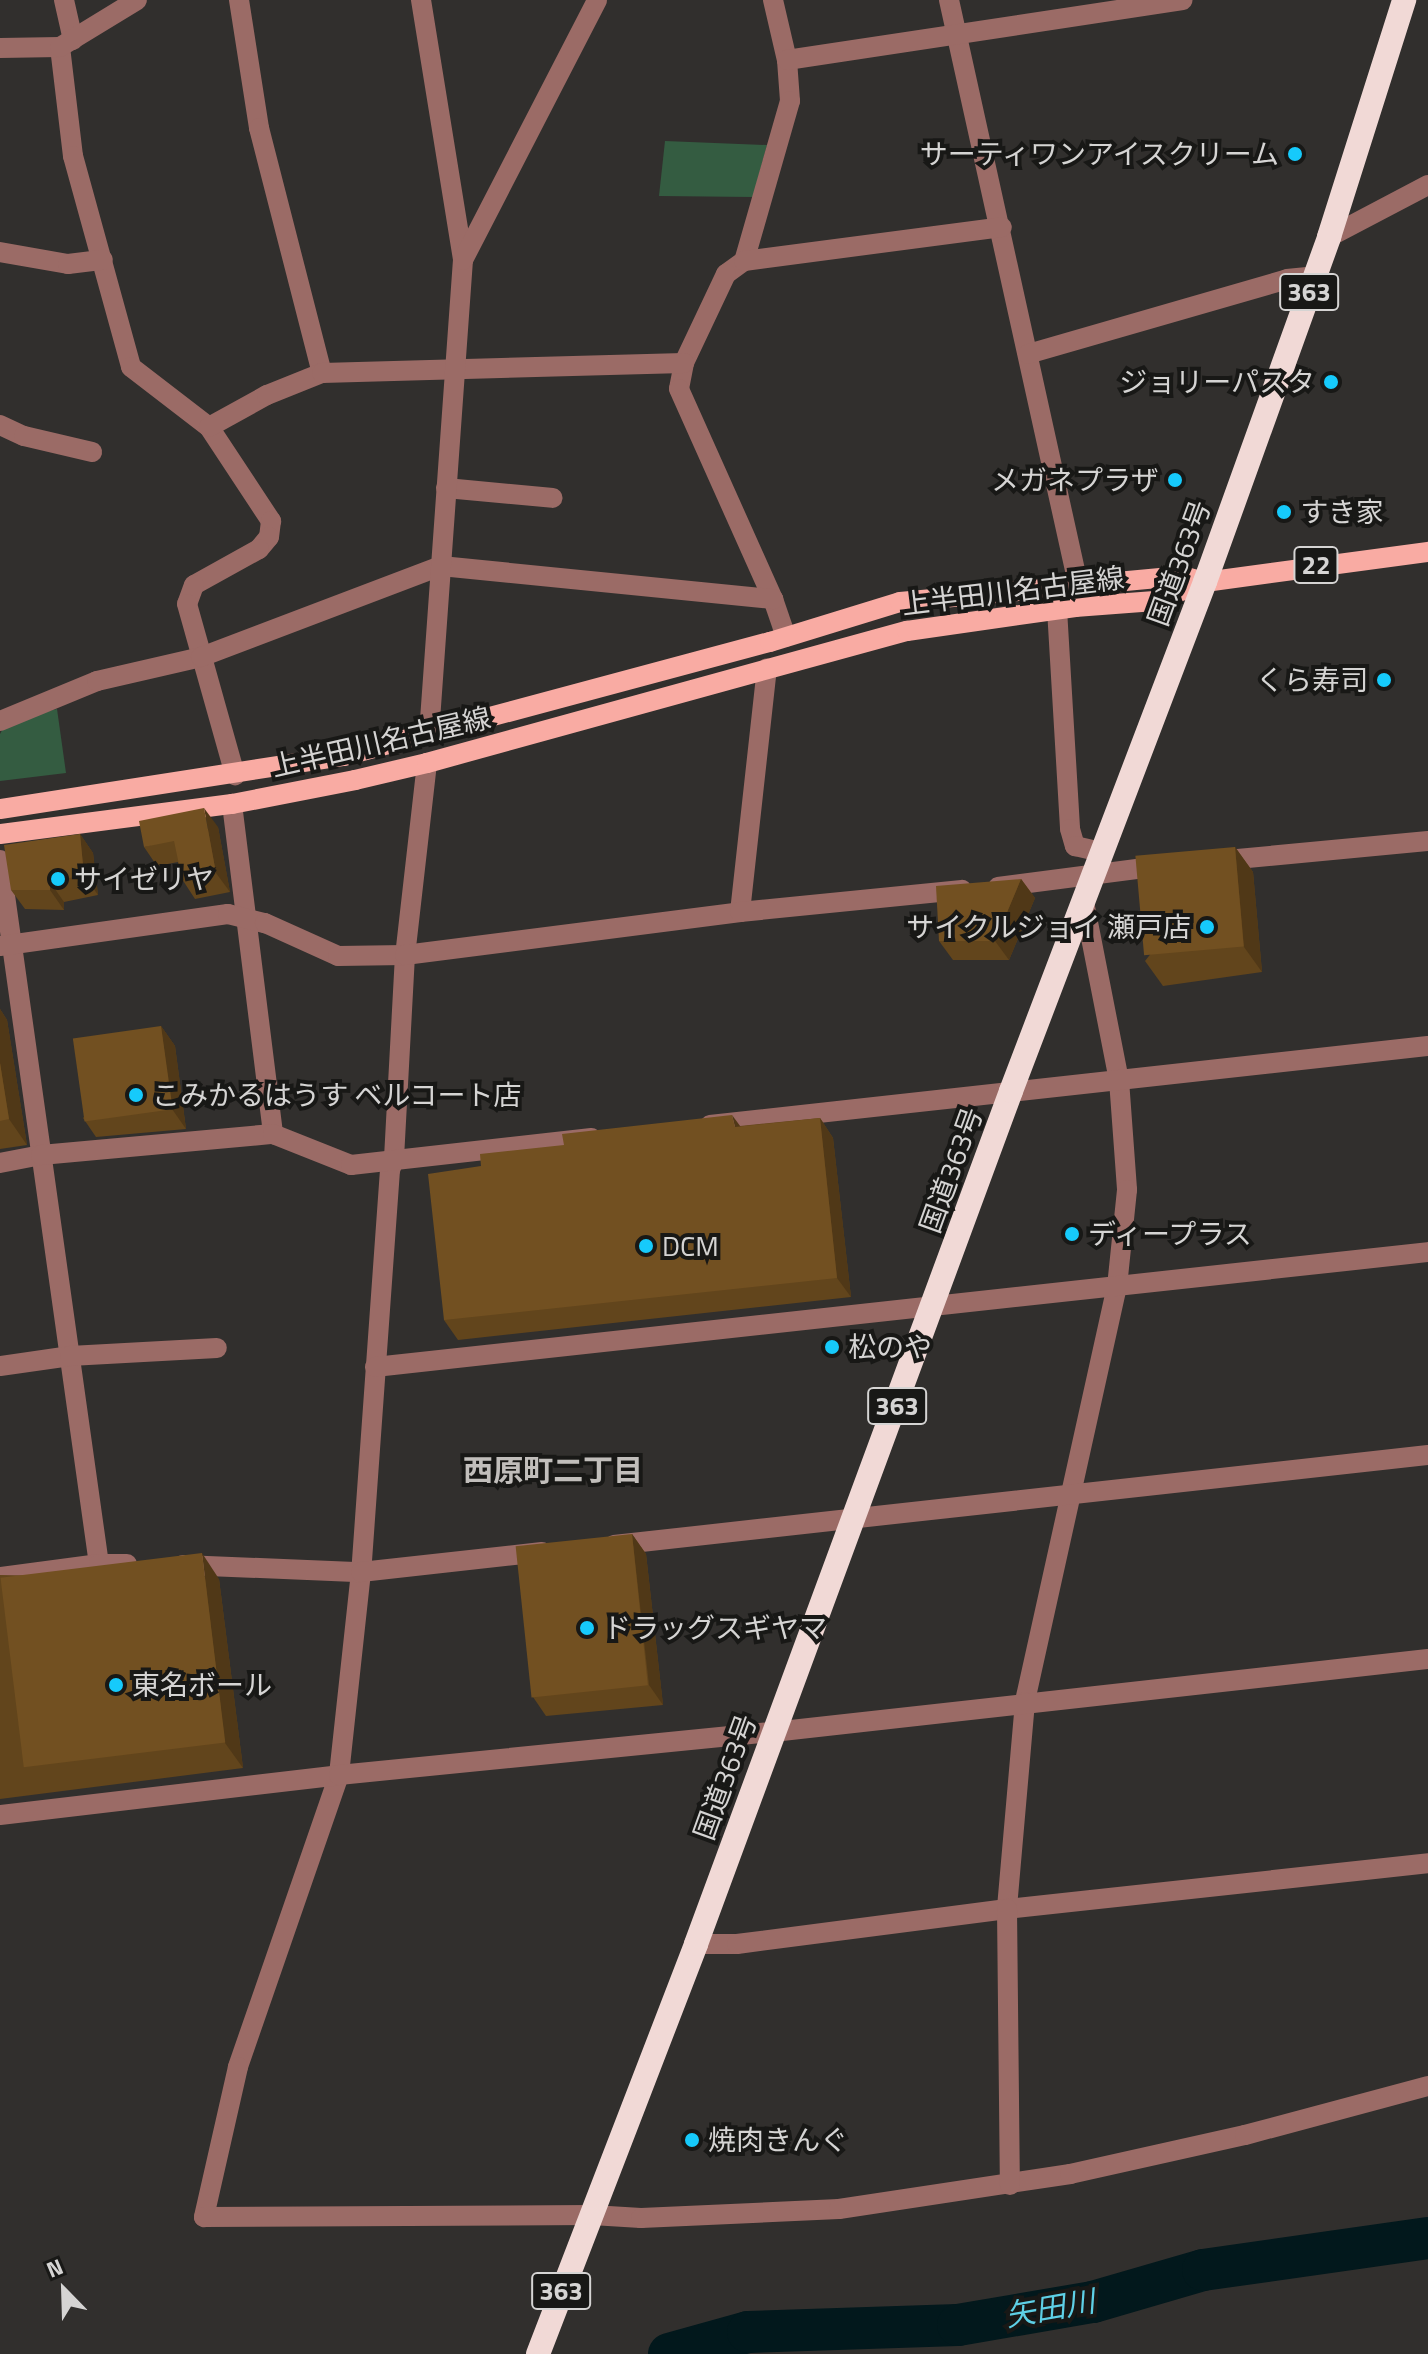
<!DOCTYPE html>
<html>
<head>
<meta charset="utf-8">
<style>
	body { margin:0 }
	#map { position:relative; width:1428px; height:2354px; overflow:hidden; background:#312f2d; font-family:"Titillium Web","Noto Sans JP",sans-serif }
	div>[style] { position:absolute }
	.green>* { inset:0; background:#345c41 }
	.river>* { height:42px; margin:-21px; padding:0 21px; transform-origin:21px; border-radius:21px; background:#02181c }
	.minor>* { height:20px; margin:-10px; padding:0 10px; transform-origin:10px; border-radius:10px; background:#9b6b66 }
	.major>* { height:20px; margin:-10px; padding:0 10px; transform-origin:10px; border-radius:10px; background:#f9aba3 }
	.highway>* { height:24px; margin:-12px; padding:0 12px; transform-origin:12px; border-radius:12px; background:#f1d9d6 }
	.wall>* { inset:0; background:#62451c }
	.shaded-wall>* { inset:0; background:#503817 }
	.building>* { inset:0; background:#725021; transform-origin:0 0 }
	.dots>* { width:22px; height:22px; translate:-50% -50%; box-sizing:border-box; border:4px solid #181816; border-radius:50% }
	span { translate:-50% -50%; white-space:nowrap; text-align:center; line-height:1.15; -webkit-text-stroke:8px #181816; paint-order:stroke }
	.shield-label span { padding:2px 6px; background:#181816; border:2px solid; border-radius:6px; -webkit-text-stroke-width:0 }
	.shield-label { font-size:26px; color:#d5d4d3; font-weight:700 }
	.poi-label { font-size:28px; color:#d5d4d3 }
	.right { translate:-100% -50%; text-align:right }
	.left { translate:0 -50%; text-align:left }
	.street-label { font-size:28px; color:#d5d4d3 }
	.neighbourhood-label { font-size:30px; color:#c1bebb; font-weight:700 }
	.water-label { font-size:30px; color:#5ed0e6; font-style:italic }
	.north { position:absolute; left:24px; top:2250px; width:80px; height:80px; -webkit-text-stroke:6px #181816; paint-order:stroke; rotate:337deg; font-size:22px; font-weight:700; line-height:32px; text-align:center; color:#d5d4d3 }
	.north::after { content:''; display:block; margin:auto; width:28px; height:36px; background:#d5d4d3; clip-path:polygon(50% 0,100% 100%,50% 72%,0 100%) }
</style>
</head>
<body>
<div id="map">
	<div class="green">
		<i style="clip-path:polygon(665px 141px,767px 145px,753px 197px,659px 196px)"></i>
		<i style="clip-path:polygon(57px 709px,66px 773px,0 781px,0 734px,7px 721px)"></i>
	</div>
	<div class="river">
		<i style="left:669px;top:2354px;width:82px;rotate:-15.6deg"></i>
		<i style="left:748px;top:2332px;width:210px;rotate:-1.9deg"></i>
		<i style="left:958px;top:2325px;width:137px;rotate:-9.7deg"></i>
		<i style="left:1093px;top:2302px;width:115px;rotate:-16.2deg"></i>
		<i style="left:1203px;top:2270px;width:227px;rotate:-8.1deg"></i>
	</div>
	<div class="minor">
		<i style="left:64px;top:0;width:41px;rotate:77.3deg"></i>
		<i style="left:239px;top:0;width:130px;rotate:81.1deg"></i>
		<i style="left:259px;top:128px;width:253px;rotate:75.6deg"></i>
		<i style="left:421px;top:0;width:263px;rotate:80.8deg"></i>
		<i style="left:773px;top:0;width:62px;rotate:76.9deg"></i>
		<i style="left:787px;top:60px;width:41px;rotate:85.8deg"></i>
		<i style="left:790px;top:101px;width:166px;rotate:106deg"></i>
		<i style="left:744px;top:261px;width:22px;rotate:144deg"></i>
		<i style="left:726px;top:274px;width:98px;rotate:115.3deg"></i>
		<i style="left:684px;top:363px;width:26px;rotate:101deg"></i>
		<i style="left:679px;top:389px;width:230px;rotate:65.9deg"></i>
		<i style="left:773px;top:599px;width:40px;rotate:71.1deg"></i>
		<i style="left:949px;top:0;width:598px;rotate:77.54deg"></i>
		<i style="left:60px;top:47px;width:110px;rotate:83.2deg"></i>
		<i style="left:73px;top:156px;width:219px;rotate:74.6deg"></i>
		<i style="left:131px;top:367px;width:98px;rotate:37.6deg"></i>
		<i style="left:209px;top:427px;width:113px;rotate:56.6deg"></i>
		<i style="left:271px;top:521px;width:16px;rotate:97deg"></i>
		<i style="left:269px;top:537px;width:16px;rotate:130deg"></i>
		<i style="left:259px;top:549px;width:74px;rotate:151deg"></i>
		<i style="left:194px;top:585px;width:20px;rotate:110deg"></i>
		<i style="left:187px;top:604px;width:178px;rotate:74.3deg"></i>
		<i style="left:0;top:48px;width:60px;rotate:-1deg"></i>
		<i style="left:60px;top:47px;width:90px;rotate:-31.4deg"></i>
		<i style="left:787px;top:60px;width:400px;rotate:-8.6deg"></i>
		<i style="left:1329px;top:237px;width:112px;rotate:-27.7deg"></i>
		<i style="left:0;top:252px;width:69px;rotate:10deg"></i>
		<i style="left:68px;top:264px;width:35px;rotate:-7deg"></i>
		<i style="left:744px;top:261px;width:260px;rotate:-7.5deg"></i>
		<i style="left:1028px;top:354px;width:270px;rotate:-16.1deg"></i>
		<i style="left:1287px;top:279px;width:28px;rotate:-6deg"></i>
		<i style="left:0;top:425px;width:26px;rotate:25deg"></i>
		<i style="left:24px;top:436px;width:70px;rotate:13.2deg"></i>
		<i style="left:209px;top:427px;width:66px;rotate:-28.9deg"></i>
		<i style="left:267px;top:395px;width:59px;rotate:-21.8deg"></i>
		<i style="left:322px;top:373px;width:362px;rotate:-1.6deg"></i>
		<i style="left:446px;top:488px;width:107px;rotate:5.3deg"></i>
		<i style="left:1057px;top:609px;width:220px;rotate:86.6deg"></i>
		<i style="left:1070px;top:829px;width:18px;rotate:74deg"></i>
		<i style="left:1075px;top:846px;width:28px;rotate:13deg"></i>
		<i style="left:0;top:721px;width:105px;rotate:-22.4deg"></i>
		<i style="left:97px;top:681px;width:107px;rotate:-13deg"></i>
		<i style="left:201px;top:657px;width:257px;rotate:-20.8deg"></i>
		<i style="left:441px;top:566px;width:334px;rotate:5.7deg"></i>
		<i style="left:429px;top:734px;width:475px;rotate:-85.9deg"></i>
		<i style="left:463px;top:260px;width:292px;rotate:-62.7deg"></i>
		<i style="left:427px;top:763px;width:193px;rotate:96.5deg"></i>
		<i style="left:405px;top:955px;width:205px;rotate:93.1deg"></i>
		<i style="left:394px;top:1160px;width:11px;rotate:112deg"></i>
		<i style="left:390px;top:1170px;width:403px;rotate:94.1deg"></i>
		<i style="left:361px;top:1572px;width:204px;rotate:96.2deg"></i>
		<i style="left:339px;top:1775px;width:309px;rotate:109.1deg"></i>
		<i style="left:238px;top:2067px;width:154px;rotate:102.8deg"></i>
		<i style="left:204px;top:2217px;width:388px;rotate:-0.3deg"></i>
		<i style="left:592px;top:2215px;width:49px;rotate:3.5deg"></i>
		<i style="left:641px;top:2218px;width:198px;rotate:-2.6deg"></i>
		<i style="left:839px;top:2209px;width:234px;rotate:-8.6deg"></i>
		<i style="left:1070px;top:2174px;width:179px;rotate:-12.6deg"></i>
		<i style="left:1245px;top:2135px;width:189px;rotate:-15deg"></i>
		<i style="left:232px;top:804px;width:333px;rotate:82.9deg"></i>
		<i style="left:0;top:860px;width:711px;rotate:82deg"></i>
		<i style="left:1216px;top:861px;width:213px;rotate:-5.4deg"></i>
		<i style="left:998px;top:887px;width:163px;rotate:-7.4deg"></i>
		<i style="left:1084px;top:902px;width:181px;rotate:78.9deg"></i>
		<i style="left:1119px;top:1080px;width:110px;rotate:85.8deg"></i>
		<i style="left:1127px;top:1190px;width:97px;rotate:95.9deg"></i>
		<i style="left:1117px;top:1286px;width:426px;rotate:102.5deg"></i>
		<i style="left:1025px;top:1702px;width:208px;rotate:95deg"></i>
		<i style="left:1007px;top:1909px;width:424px;rotate:-6.2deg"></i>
		<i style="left:740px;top:912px;width:245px;rotate:-83.7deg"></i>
		<i style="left:0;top:946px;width:230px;rotate:-8deg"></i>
		<i style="left:228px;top:914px;width:38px;rotate:14deg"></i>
		<i style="left:265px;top:923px;width:80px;rotate:24.3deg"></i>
		<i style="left:338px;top:956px;width:67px;rotate:-0.9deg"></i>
		<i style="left:405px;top:955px;width:338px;rotate:-7.3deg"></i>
		<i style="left:740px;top:912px;width:223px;rotate:-5.7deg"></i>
		<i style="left:710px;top:1125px;width:722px;rotate:-6.28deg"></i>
		<i style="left:0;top:1163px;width:42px;rotate:-11deg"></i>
		<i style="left:41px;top:1155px;width:233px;rotate:-5.2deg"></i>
		<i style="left:273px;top:1134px;width:84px;rotate:21.7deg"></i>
		<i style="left:351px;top:1165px;width:242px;rotate:-6.4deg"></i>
		<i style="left:0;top:1366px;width:71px;rotate:-8.1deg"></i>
		<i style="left:70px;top:1356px;width:147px;rotate:-3.1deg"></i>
		<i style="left:375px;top:1367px;width:1059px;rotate:-6.23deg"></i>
		<i style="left:614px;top:1545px;width:819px;rotate:-6.31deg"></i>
		<i style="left:183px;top:1565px;width:178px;rotate:2.3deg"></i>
		<i style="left:361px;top:1572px;width:182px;rotate:-6.3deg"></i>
		<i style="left:0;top:1577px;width:100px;rotate:-7.5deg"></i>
		<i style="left:99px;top:1564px;width:28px"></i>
		<i style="left:0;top:1815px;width:341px;rotate:-6.7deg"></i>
		<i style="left:339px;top:1775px;width:436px;rotate:-5.7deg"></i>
		<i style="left:773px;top:1732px;width:659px;rotate:-6.36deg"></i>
		<i style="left:696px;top:1944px;width:41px"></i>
		<i style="left:737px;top:1944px;width:272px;rotate:-7.4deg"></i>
		<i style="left:1007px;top:1909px;width:276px;rotate:89.4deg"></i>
	</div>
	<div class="major">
		<i style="left:0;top:809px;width:348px;rotate:-8.8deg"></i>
		<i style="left:344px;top:756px;width:441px;rotate:-15deg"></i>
		<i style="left:770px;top:642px;width:136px;rotate:-17.1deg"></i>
		<i style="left:900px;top:602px;width:283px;rotate:-5.3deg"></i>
		<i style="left:1182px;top:576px;width:24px;rotate:15deg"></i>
		<i style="left:0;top:834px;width:234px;rotate:-7.4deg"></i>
		<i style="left:232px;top:804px;width:125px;rotate:-11deg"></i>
		<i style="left:355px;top:780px;width:74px;rotate:-13.3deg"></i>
		<i style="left:427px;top:763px;width:498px;rotate:-15.4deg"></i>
		<i style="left:907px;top:631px;width:170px;rotate:-8.1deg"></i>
		<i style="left:1075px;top:607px;width:80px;rotate:-4.3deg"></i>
		<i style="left:1155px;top:601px;width:53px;rotate:-20.8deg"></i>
		<i style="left:1205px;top:582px;width:225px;rotate:-7.7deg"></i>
	</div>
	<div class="highway">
		<i style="left:538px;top:2354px;width:439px;rotate:-68.9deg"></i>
		<i style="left:696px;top:1944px;width:909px;rotate:-69.73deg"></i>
		<i style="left:1011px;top:1091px;width:545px;rotate:-69.14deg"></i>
		<i style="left:1205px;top:582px;width:367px;rotate:-70.2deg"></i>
		<i style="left:1329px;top:237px;width:249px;rotate:-72.4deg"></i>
	</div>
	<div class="wall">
		<i style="clip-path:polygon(218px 827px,230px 892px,195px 899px,182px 879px,178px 862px,157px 866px,144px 847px)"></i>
		<i style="clip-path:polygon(80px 834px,93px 853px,98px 895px,64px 902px,64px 910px,25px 909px,11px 890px)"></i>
		<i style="clip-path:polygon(1235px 847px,1253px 872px,1262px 972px,1163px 986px,1145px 961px)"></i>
		<i style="clip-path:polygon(1021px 879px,1035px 898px,1009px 960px,953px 960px,939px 941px)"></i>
		<i style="clip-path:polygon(0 1009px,7px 1020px,27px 1145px,0 1149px)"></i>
		<i style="clip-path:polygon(161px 1026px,175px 1046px,186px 1129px,96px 1137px,83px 1118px)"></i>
		<i style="clip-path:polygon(820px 1118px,833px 1138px,851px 1297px,458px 1340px,444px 1320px,481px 1166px,740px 1126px)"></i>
		<i style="clip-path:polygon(632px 1534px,646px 1554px,663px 1705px,546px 1716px,533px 1697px)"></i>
		<i style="clip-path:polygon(0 1575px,219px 1579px,243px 1768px,0 1799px)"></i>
	</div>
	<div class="shaded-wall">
		<i style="clip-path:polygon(204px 808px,218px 827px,230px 892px,216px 873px)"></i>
		<i style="clip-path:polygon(80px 834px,93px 853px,98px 895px,84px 875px)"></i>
		<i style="clip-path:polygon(1235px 847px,1253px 872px,1262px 972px,1244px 947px)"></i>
		<i style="clip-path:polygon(1021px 879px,1035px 898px,1009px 960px,995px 941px)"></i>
		<i style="clip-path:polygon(50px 882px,64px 902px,64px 910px,50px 890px)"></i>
		<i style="clip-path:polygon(0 1009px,7px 1020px,27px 1145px,9px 1119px,0 1063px)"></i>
		<i style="clip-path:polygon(161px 1026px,175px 1046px,186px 1129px,172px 1109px)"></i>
		<i style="clip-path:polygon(732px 1115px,746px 1134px,735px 1127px)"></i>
		<i style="clip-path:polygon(820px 1118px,833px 1138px,851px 1297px,837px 1278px)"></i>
		<i style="clip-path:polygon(632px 1534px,646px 1554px,663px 1705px,649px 1685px)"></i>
		<i style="clip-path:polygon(202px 1553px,219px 1579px,243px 1768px,225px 1743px)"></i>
	</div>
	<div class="building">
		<i style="clip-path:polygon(204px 808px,216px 873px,182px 879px,174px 841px,144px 847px,139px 821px)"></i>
		<i style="clip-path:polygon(80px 834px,84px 875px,50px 882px,50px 890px,11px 890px,4px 845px)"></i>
		<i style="left:1235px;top:847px;width:100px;height:100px;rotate:85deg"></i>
		<i style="clip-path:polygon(1021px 879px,995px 941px,939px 941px,936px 886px)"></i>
		<i style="left:161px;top:1026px;width:84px;height:89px;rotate:82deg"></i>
		<i style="clip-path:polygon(0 1063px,9px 1119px,0 1121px)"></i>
		<i style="clip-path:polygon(732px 1115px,735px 1127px,820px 1118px,837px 1278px,444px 1320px,428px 1174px,481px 1166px,480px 1154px,564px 1145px,562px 1134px)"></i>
		<i style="left:632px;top:1534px;width:152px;height:117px;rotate:84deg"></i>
		<i style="left:202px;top:1553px;width:191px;height:203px;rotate:83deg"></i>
	</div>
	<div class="dots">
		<i style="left:1295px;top:154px;background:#16cafb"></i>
		<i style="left:1331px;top:382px;background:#16cafb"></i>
		<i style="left:1175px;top:480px;background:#16cafb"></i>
		<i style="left:1284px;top:512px;background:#16cafb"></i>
		<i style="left:1384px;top:680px;background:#16cafb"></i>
		<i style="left:58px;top:879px;background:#16cafb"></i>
		<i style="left:1207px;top:927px;background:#16cafb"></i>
		<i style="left:136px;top:1095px;background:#16cafb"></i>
		<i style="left:1072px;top:1234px;background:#16cafb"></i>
		<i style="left:646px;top:1246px;background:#16cafb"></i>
		<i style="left:832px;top:1347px;background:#16cafb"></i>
		<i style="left:587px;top:1628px;background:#16cafb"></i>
		<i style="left:116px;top:1685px;background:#16cafb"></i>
		<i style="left:692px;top:2140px;background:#16cafb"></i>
	</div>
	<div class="shield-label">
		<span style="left:1309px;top:292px">363</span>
		<span style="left:1316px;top:565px">22</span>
		<span style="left:897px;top:1406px">363</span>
		<span style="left:561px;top:2291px">363</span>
	</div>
	<div class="poi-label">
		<span class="right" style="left:1279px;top:154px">サーティワンアイスクリーム</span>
		<span class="right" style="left:1315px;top:382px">ジョリーパスタ</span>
		<span class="right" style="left:1159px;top:480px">メガネプラザ</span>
		<span class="left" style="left:1300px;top:512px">すき家</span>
		<span class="right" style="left:1368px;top:680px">くら寿司</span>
		<span class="left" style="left:74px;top:879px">サイゼリヤ</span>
		<span class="right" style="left:1191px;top:927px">サイクルジョイ 瀬戸店</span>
		<span class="left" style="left:152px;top:1095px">こみかるはうす ベルコート店</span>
		<span class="left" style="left:1088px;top:1234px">ディープラス</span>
		<span class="left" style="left:662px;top:1246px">DCM</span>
		<span class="left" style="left:848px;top:1347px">松のや</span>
		<span class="left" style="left:603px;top:1628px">ドラッグスギヤマ</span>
		<span class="left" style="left:132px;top:1685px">東名ボール</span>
		<span class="left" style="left:708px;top:2140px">焼肉きんぐ</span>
	</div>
	<div class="street-label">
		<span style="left:1179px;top:563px;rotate:-70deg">国道363号</span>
		<span style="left:1013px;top:591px;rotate:-7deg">上半田川名古屋線</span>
		<span style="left:381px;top:742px;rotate:-13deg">上半田川名古屋線</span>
		<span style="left:951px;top:1170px;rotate:-70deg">国道363号</span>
		<span style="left:725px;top:1777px;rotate:-70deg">国道363号</span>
	</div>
	<div class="neighbourhood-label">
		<span style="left:553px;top:1470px">西原町二丁目</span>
	</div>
	<div class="water-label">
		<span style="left:1050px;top:2308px;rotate:-10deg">矢田川</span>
	</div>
	<div class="north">N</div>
</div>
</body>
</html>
